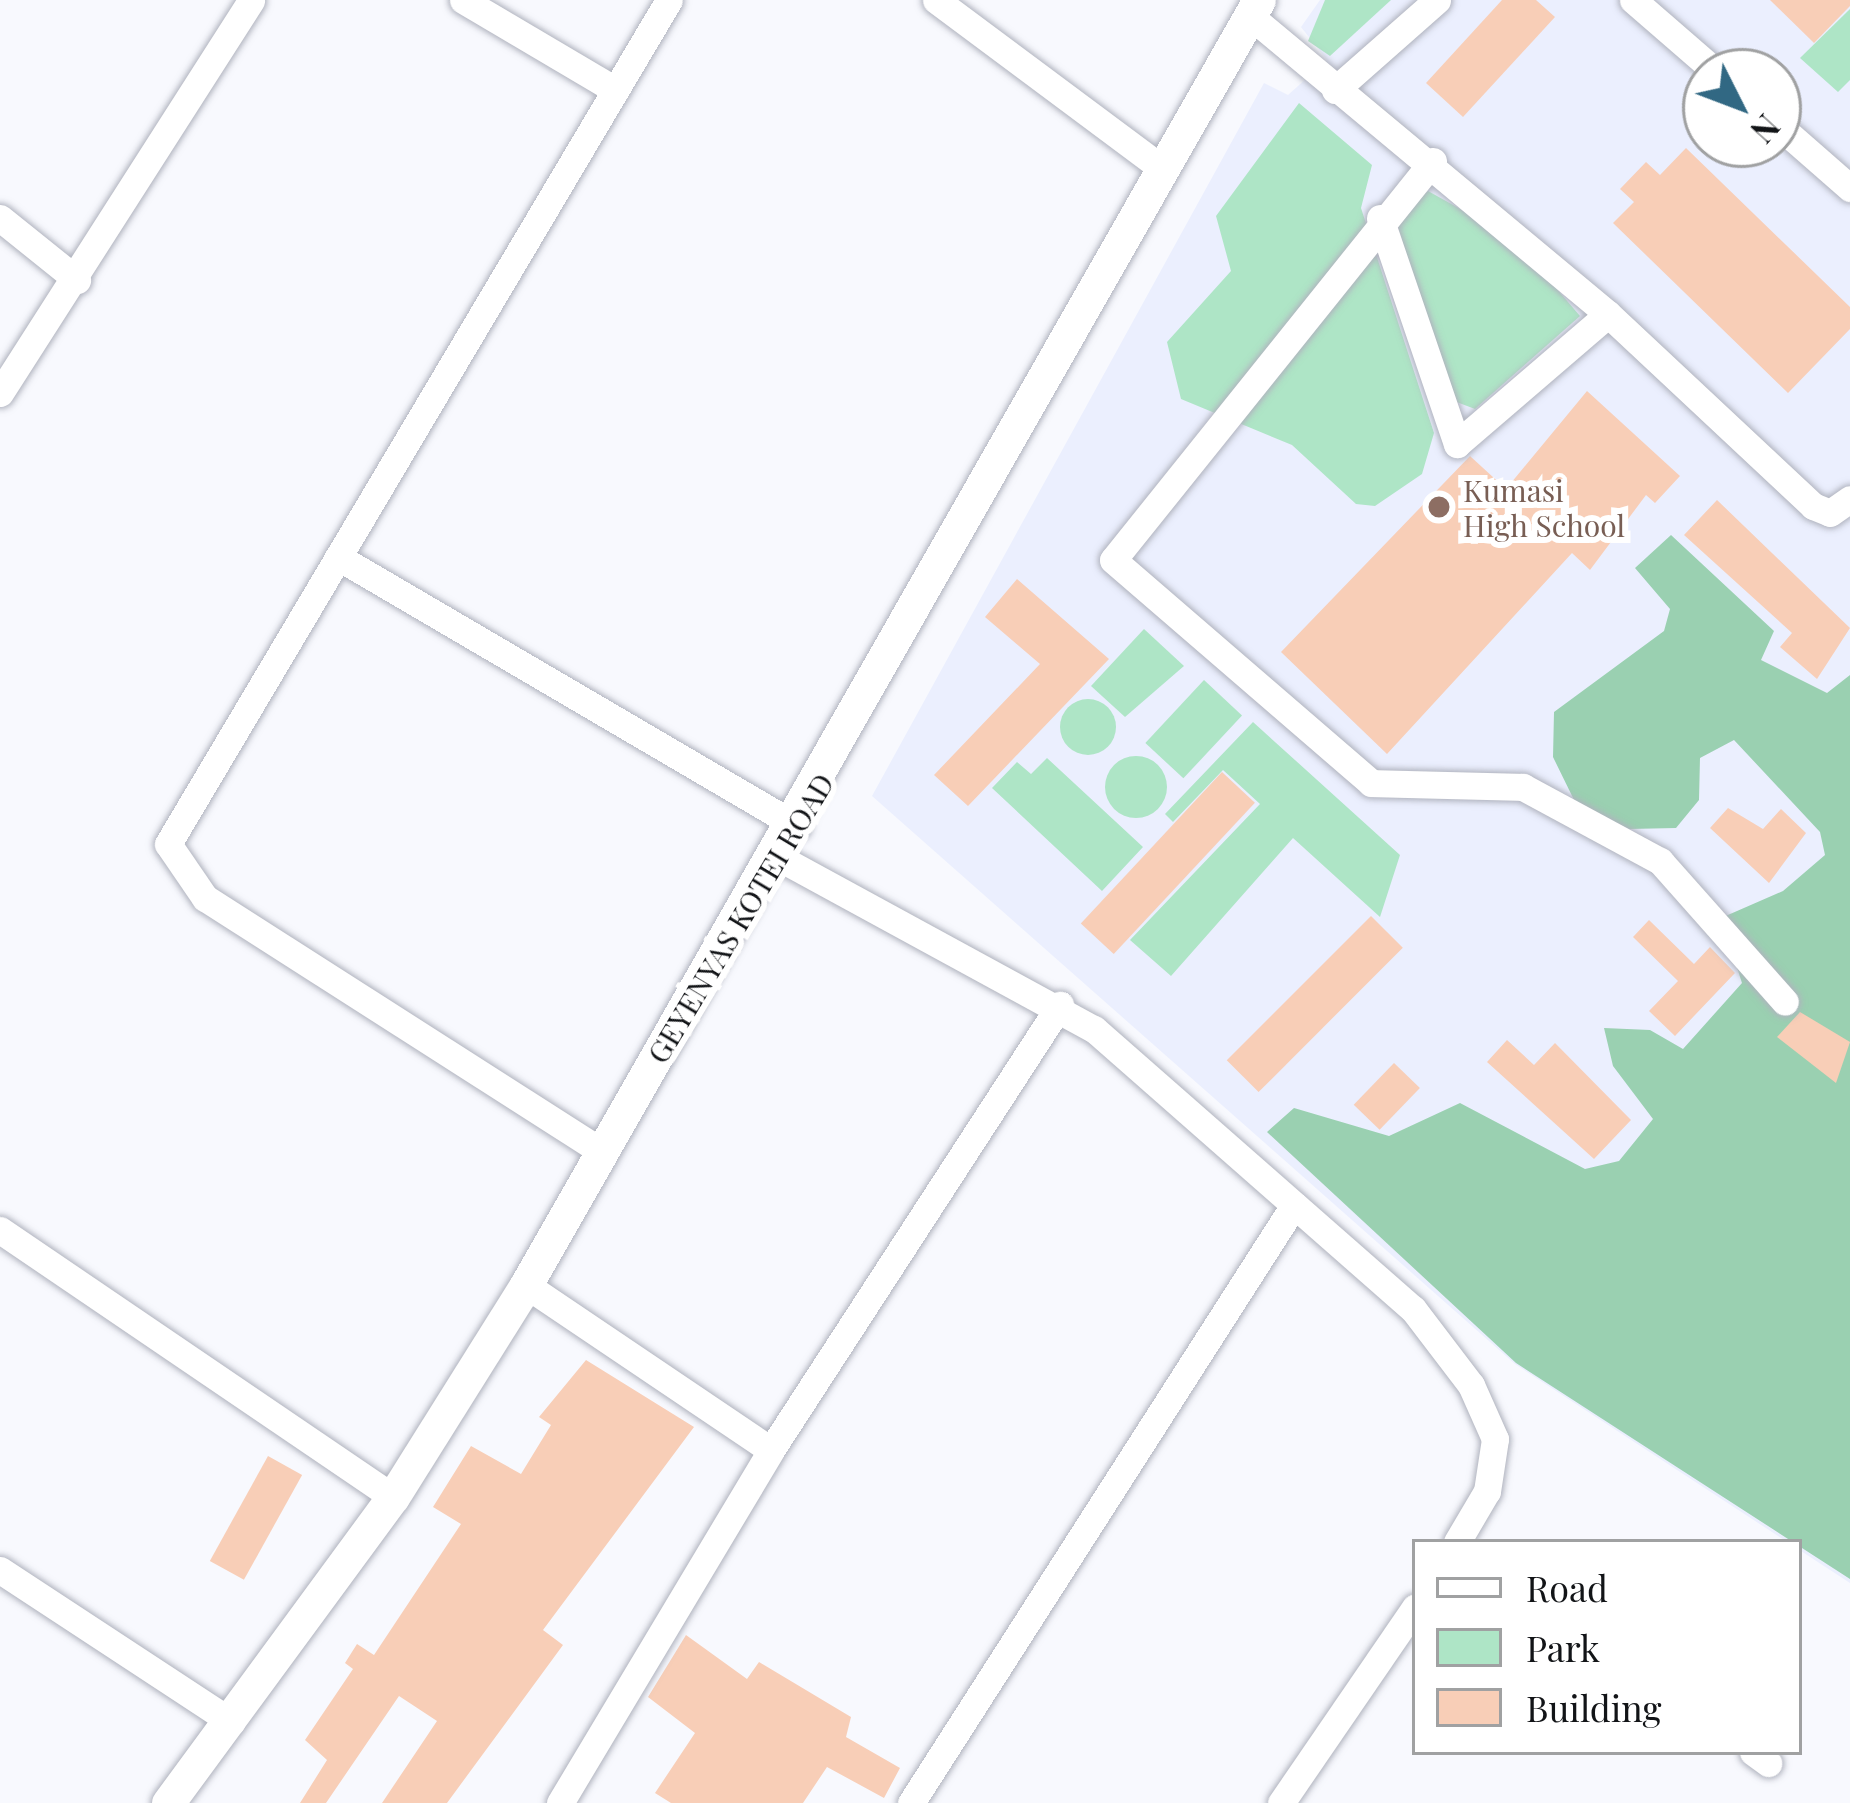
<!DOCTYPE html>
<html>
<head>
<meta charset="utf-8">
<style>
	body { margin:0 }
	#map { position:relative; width:1850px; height:1803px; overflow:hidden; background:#f8f9fe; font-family:"Playfair Display",serif }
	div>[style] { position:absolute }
	.built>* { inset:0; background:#ebeffe }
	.green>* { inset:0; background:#aee5c6; transform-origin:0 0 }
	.round { border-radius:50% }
	.forest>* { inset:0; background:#9ad0b1 }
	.building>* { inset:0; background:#f8ceb7; transform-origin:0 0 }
	.roads { filter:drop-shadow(0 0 3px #b0b3be) drop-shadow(0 0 3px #b0b3be) }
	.minor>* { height:27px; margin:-13.5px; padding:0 13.5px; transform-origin:13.5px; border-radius:13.5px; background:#fff }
	.tertiary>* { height:33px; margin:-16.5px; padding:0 16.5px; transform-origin:16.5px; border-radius:16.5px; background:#fff }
	.dots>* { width:33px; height:33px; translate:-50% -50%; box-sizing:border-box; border:6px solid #fff; border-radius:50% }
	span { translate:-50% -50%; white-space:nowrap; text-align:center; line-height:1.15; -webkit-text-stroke:12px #fff; paint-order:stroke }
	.education-label { font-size:30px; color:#785e54 }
	.left { translate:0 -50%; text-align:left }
	.street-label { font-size:30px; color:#121417 }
	.legend { position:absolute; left:1412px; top:1539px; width:390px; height:216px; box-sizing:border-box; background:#fff; border:3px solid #a0a1a2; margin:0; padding:15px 21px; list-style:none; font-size:36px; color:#121417 }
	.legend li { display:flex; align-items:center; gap:24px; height:60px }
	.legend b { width:60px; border:3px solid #a0a1a2 }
	.north { position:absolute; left:1682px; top:48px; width:120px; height:120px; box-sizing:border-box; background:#fff; border:3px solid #a0a1a2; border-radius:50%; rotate:132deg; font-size:33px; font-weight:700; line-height:48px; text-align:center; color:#121417 }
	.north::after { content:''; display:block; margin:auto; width:42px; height:54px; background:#316883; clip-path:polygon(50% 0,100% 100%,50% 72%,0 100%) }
</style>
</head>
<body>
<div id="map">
	<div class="built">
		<i style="clip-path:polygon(evenodd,1320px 0,1850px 0,1850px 1583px,1515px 1364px,872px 796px,1264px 83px,1288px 95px,1327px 60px,1301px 27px,1320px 0,1706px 72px,1778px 72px,1778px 144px,1706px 144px,1706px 72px)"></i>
	</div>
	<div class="green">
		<i style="clip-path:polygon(1325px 0,1391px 0,1330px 56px,1308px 41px)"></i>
		<i style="clip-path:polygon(1850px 9px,1850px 80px,1838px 92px,1800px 58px)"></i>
		<i style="clip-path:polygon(1299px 103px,1372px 165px,1361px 208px,1434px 433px,1422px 474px,1375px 506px,1356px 504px,1292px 445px,1181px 399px,1167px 342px,1231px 271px,1216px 216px)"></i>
		<i style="clip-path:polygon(1428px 191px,1514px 239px,1580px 316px,1475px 409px,1446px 398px,1396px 219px)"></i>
		<i style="clip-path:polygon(1144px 629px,1184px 666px,1125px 717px,1091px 686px)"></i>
		<i style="left:1204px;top:680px;width:52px;height:86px;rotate:43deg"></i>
		<i class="round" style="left:1060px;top:699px;width:56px;height:56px"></i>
		<i style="clip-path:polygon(1253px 722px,1400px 855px,1380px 917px,1293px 838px,1171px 976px,1130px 940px,1260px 804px,1223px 770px,1173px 822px,1165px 814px)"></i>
		<i class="round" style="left:1105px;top:756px;width:62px;height:62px"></i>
		<i style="clip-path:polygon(1047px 758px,1143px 847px,1102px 891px,992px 788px,1017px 762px,1031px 774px)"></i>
	</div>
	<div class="forest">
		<i style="clip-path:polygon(1671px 535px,1774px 631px,1761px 660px,1827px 693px,1850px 675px,1850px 1579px,1516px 1363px,1267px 1132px,1294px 1108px,1389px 1136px,1460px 1103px,1585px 1169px,1619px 1161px,1653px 1119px,1613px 1066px,1604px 1028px,1650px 1030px,1683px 1049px,1742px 983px,1721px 918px,1783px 891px,1825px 855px,1820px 832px,1734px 740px,1700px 758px,1699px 800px,1676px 828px,1629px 829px,1576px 804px,1553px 757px,1554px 712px,1664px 631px,1670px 609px,1635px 568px)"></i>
	</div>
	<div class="building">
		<i style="clip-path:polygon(1502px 0,1536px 0,1555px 17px,1463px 117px,1426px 83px)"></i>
		<i style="clip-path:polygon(1770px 0,1850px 0,1850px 6px,1814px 43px)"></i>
		<i style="clip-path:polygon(1686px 148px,1850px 307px,1850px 329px,1788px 393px,1613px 223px,1634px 202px,1620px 189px,1646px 162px,1660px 175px)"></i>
		<i style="clip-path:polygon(1587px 391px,1680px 476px,1655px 503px,1646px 495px,1590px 570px,1572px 553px,1387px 754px,1281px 652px,1470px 456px,1506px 489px)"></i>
		<i style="clip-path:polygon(1717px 500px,1850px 628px,1817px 679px,1780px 647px,1792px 633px,1684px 535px)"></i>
		<i style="clip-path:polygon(1017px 579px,1109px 659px,968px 806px,934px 775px,1040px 664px,985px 617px)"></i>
		<i style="left:1222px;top:772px;width:45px;height:207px;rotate:43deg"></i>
		<i style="clip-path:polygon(1728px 808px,1763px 829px,1781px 809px,1806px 833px,1769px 883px,1710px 828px)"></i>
		<i style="left:1371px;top:916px;width:45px;height:204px;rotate:45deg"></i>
		<i style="clip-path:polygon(1649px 920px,1694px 964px,1710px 947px,1735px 973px,1675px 1036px,1649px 1011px,1678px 981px,1633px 937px)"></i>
		<i style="clip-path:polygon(1800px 1012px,1850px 1042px,1836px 1083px,1777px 1037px)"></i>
		<i style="clip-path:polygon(1507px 1040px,1534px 1065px,1555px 1043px,1631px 1120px,1594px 1159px,1487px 1062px)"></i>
		<i style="left:1394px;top:1063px;width:36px;height:58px;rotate:44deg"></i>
		<i style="clip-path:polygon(586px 1360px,694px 1427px,543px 1630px,563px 1645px,447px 1803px,382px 1803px,437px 1721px,399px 1696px,326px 1803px,300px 1803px,327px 1760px,305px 1740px,353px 1669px,345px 1663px,357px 1644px,374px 1655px,461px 1524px,433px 1507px,471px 1446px,521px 1474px,551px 1425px,539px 1417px)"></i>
		<i style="left:268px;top:1456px;width:39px;height:120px;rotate:29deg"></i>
		<i style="clip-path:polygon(686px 1635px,747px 1679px,759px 1662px,851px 1717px,846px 1737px,900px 1768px,884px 1798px,827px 1767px,803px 1803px,671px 1803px,655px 1793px,695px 1733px,648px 1697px)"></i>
	</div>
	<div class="roads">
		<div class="minor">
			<i style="left:463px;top:0;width:177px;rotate:30.6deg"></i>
			<i style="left:936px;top:0;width:283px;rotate:36.7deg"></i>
			<i style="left:1633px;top:0;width:110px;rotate:40.9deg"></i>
			<i style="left:1249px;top:15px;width:467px;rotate:39.8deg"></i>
			<i style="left:1608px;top:314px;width:281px;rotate:43.1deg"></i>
			<i style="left:1813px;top:506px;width:18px;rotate:22deg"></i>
			<i style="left:1830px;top:513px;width:24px;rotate:-35deg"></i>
			<i style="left:1335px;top:90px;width:136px;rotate:-41.4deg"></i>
			<i style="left:1778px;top:125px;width:96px;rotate:41.2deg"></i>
			<i style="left:1433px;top:161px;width:511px;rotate:128.73deg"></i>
			<i style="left:1113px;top:560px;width:341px;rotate:40.8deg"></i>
			<i style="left:1371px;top:783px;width:152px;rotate:1.5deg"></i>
			<i style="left:1523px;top:787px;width:156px;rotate:28.4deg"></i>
			<i style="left:1660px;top:861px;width:188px;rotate:48.4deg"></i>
			<i style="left:0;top:218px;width:99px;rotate:38.8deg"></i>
			<i style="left:1380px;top:218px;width:239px;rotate:71.2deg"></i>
			<i style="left:1457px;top:444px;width:199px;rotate:-40.7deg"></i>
			<i style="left:0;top:393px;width:466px;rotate:-57.4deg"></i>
			<i style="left:338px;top:557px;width:532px;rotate:30.37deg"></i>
			<i style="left:778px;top:857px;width:360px;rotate:28.6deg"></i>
			<i style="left:1094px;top:1029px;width:424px;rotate:41.3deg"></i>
			<i style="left:1413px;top:1309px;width:96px;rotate:52.7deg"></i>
			<i style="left:1471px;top:1385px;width:59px;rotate:66deg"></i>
			<i style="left:1495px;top:1439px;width:53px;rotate:98.7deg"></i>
			<i style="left:1487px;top:1491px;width:59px;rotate:120.5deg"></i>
			<i style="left:601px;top:1151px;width:470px;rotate:-147.4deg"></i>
			<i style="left:205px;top:898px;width:65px;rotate:-124.4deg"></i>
			<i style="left:168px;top:844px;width:981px;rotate:-59.31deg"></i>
			<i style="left:0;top:1230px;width:475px;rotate:34.2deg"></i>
			<i style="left:526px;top:1285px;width:295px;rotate:34deg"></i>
			<i style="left:0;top:1570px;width:277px;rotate:33.3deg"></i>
			<i style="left:1753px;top:1752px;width:19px;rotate:36deg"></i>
			<i style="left:560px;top:1803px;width:411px;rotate:-59.1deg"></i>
			<i style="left:771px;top:1450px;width:531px;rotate:-57deg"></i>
			<i style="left:911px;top:1803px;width:710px;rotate:-57.36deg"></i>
			<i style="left:1281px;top:1803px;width:237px;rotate:-55.6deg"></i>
		</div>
		<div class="tertiary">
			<i style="left:168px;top:1803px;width:380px;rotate:-53.7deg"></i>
			<i style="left:393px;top:1497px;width:250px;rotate:-57.9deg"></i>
			<i style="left:526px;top:1285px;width:1479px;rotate:-60.3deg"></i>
		</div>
	</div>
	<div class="dots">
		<i style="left:1439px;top:507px;background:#8d6e63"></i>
	</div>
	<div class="education-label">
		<span class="left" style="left:1463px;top:507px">Kumasi<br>High School</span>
	</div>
	<div class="street-label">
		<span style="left:740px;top:918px;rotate:-59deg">GEYENYAS KOTEI ROAD</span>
	</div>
	<ul class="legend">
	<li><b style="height:15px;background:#fff"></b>Road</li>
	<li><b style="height:33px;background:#aee5c6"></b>Park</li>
	<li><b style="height:33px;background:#f8ceb7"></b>Building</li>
	</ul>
	<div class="north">N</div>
</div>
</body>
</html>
